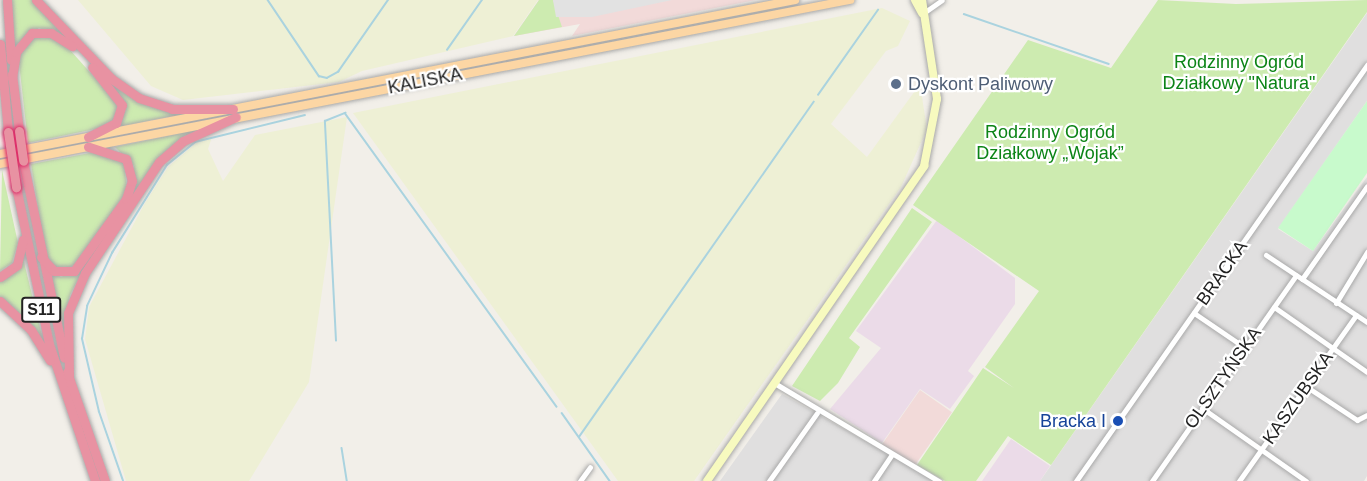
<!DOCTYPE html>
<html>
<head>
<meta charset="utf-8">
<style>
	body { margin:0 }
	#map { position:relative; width:1367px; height:481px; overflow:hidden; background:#f2efe9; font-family:Helvetica,sans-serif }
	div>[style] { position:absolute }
	.residential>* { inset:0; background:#e0dfdf }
	.commercial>* { inset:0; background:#f2dad9; transform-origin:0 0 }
	.industrial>* { inset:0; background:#ebdbe8 }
	.farmland>* { inset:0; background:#eef0d5 }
	.grass>* { inset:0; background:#cdebb0 }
	.park>* { inset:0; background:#c8facc }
	.parking>* { inset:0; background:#e2e2e2 }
	.stream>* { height:1.5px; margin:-0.75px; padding:0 0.75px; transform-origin:0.75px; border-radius:0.75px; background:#aad3df }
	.roads { filter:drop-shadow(0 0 2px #a9a9a9) drop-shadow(0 0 2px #a9a9a9) }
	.street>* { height:5px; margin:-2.5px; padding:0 2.5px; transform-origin:2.5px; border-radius:2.5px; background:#fff }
	.secondary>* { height:8px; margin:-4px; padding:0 4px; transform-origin:4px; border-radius:4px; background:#f7fabf }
	.primary>* { height:8px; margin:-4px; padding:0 4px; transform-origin:4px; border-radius:4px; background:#fcd6a4 }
	.highway>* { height:9px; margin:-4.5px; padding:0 4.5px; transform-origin:4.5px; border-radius:4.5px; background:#e892a2 }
	.bridges { filter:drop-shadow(0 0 2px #dc2a67) drop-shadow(0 0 2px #dc2a67) }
	.highway-bridge>* { height:9px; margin:-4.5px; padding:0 4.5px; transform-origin:4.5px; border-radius:4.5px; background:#e892a2 }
	.dots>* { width:16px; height:16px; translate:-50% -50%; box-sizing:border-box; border:3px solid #fff; border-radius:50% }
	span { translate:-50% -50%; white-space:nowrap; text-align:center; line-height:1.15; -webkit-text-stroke:4.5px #fff; paint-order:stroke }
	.shield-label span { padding:2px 4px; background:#fff; border:2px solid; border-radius:4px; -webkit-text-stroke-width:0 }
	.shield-label { font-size:16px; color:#222; font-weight:700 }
	.park-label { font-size:18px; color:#0c8416 }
	.street-label { font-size:18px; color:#222 }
	.service-label { font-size:18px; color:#4e5e75 }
	.left { translate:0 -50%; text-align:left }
	.transit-label { font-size:18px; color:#164399 }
	.right { translate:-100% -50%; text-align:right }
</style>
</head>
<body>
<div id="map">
	<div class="residential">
		<i style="clip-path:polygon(1367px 13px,1367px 101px,1278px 229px,1313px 251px,1367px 177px,1367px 476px,1364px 481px,1040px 481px)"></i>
		<i style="clip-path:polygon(782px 394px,812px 411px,936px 481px,720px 481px)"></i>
	</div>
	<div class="commercial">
		<i style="clip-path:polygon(539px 0,756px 0,572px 36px,580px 24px,514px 36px)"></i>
		<i style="left:920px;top:390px;width:39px;height:67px;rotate:35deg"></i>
	</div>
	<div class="industrial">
		<i style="clip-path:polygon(937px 220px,1015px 278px,1015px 304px,968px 371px,974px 376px,950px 409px,920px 389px,882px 443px,830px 409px,881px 348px,856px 331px)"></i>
		<i style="clip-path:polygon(1011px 439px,1050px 466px,1040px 481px,982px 481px)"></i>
	</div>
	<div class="farmland">
		<i style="clip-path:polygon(78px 0,538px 0,513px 36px,362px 71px,339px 82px,183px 100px,151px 86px)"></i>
		<i style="clip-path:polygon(882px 8px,910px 21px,898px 46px,886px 51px,831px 124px,867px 157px,920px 84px,927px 129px,901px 187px,694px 481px,618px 481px,353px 113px)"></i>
		<i style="clip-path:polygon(347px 117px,309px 382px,249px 481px,126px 481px,85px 339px,89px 307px,145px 203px,168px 167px,196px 143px,212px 137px,208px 149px,223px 181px,255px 135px)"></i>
	</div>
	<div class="grass">
		<i style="clip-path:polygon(10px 0,32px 0,66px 37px,39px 28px,13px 47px)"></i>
		<i style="clip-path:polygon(539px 0,553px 0,562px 27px,514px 36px)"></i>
		<i style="clip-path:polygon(1158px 0,1236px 4px,1367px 0,1367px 12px,1051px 465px,1008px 436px,976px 481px,945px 481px,917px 465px,983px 368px,1014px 388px,985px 367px,1039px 291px,913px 205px,1028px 40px,1111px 68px)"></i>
		<i style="clip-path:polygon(46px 35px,63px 42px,118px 104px,115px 119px,100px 128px,28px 143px,18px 54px,33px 37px)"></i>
		<i style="clip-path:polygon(109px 80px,167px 111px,182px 114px,117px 127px,125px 105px)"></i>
		<i style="clip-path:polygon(197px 130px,189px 134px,131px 197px,134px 166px,115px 147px)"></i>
		<i style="clip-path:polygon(95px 152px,124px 163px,127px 190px,80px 261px,67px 269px,53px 266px,45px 253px,31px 164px)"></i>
		<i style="clip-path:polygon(2px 170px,18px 243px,12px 263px,0 271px)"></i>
		<i style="clip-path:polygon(912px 208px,932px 222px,849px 338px,860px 347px,838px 383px,820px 401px,792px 386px)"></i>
		<i style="clip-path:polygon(23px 258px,43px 340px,0 298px,0 279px)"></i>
		<i style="clip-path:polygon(84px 268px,70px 295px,62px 335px,47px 270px,61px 277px)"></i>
	</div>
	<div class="park">
		<i style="clip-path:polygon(1367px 101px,1367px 173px,1313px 251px,1278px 228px)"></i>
	</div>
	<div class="parking">
		<i style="clip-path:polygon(553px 0,672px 0,592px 17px,556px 17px)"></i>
	</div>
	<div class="stream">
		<i style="left:268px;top:0;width:92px;rotate:56.1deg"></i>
		<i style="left:319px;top:76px;width:8px;rotate:14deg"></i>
		<i style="left:327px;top:78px;width:13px;rotate:-29deg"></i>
		<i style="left:338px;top:72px;width:88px;rotate:-55.2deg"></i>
		<i style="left:964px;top:14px;width:153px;rotate:19deg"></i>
		<i style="left:447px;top:50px;width:61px;rotate:-55deg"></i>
		<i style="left:818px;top:95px;width:104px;rotate:-54.8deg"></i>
		<i style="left:336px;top:341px;width:220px;rotate:-92.9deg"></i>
		<i style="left:325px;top:121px;width:22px;rotate:-22deg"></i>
		<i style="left:345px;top:113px;width:362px;rotate:54.2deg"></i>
		<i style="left:562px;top:413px;width:83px;rotate:54.8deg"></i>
		<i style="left:579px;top:437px;width:409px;rotate:-55deg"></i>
		<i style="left:342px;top:448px;width:33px;rotate:81deg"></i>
		<i style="left:123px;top:481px;width:73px;rotate:-109.2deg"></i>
		<i style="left:99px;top:412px;width:75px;rotate:-103.1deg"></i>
		<i style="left:82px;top:339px;width:33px;rotate:-81deg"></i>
		<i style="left:87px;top:306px;width:59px;rotate:-64.7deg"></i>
		<i style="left:112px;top:253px;width:104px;rotate:-58deg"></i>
		<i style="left:167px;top:165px;width:36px;rotate:-39deg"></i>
		<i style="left:195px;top:142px;width:113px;rotate:-13.8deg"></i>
	</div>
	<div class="roads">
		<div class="street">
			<i style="left:922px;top:14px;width:24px;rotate:-35deg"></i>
			<i style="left:1266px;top:255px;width:121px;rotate:33.6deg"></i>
			<i style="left:1302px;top:279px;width:113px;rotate:-55deg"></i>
			<i style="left:1336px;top:303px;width:60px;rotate:-58.7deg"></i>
			<i style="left:1274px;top:307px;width:113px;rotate:35deg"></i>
			<i style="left:1194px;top:313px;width:60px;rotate:34.2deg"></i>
			<i style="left:776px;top:384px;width:190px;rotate:30.8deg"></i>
			<i style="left:1307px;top:387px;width:60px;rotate:33.4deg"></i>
			<i style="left:1357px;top:420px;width:11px;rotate:-27deg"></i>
			<i style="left:1202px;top:408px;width:127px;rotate:35.1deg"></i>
			<i style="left:580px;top:481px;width:17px;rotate:-54deg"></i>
			<i style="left:769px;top:481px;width:83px;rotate:-54.8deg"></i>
			<i style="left:874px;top:481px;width:32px;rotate:-56deg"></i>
			<i style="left:1076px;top:481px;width:508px;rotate:-55.03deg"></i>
			<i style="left:1152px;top:481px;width:251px;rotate:-55deg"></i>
			<i style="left:1239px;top:481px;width:203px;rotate:-54.8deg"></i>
		</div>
		<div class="secondary">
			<i style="left:915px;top:0;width:15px;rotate:62deg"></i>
			<i style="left:707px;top:481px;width:383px;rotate:-55.4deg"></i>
			<i style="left:924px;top:166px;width:68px;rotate:-79deg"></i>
			<i style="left:937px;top:99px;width:100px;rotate:-98.6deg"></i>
		</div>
		<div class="primary">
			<i style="left:0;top:154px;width:810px;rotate:-10.96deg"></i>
			<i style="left:0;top:164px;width:866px;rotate:-10.92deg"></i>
		</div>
		<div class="highway">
			<i style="left:7px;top:0;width:60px;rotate:86.2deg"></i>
			<i style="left:36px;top:0;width:110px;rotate:46.1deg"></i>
			<i style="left:112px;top:79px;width:33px;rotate:35deg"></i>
			<i style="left:139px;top:98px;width:35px;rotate:18deg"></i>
			<i style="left:172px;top:109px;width:61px"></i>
			<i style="left:0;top:44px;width:88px;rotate:84.8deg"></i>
			<i style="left:12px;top:74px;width:57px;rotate:83deg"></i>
			<i style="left:12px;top:78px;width:26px;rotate:-81deg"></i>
			<i style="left:16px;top:52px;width:25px;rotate:-50deg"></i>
			<i style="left:32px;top:33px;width:19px"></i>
			<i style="left:51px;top:33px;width:25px;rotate:32deg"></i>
			<i style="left:88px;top:137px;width:31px;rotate:-27deg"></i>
			<i style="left:116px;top:123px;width:19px;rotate:-72deg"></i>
			<i style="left:122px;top:105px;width:48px;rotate:-128.3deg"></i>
			<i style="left:23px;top:161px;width:201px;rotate:78.2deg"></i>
			<i style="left:16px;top:187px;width:160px;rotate:78.1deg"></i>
			<i style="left:49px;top:344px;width:145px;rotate:71.4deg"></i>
			<i style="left:41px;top:257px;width:19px;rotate:47deg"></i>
			<i style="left:54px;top:271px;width:20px"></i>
			<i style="left:74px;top:271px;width:89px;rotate:-54.2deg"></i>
			<i style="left:126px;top:199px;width:19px;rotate:-72deg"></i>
			<i style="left:132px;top:181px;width:23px;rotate:-105deg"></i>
			<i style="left:126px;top:159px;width:40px;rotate:-162deg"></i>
			<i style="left:0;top:277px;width:21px;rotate:-35deg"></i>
			<i style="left:17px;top:265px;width:26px;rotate:-77deg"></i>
			<i style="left:0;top:301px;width:42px;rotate:43.1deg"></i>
			<i style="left:31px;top:330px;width:36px;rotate:58deg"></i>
			<i style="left:67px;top:372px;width:115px;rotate:70.8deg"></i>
			<i style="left:69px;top:376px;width:63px;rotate:-90.9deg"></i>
			<i style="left:68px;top:313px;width:43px;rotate:-67deg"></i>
			<i style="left:85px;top:273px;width:133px;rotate:-56.3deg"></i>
			<i style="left:159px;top:162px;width:32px;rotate:-41deg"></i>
			<i style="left:183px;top:141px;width:58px;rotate:-24.4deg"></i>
		</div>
	</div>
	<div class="bridges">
		<div class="highway-bridge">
			<i style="left:19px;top:131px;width:30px;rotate:82deg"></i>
			<i style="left:8px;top:132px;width:56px;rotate:81.7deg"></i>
		</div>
	</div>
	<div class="dots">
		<i style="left:896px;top:84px;background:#5c6f8a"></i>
		<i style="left:1118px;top:421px;background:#1a4fb4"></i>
	</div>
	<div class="shield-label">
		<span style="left:41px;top:310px">S11</span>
	</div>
	<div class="park-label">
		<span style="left:1239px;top:73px">Rodzinny Ogród<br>Działkowy "Natura"</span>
		<span style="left:1050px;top:143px">Rodzinny Ogród<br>Działkowy „Wojak”</span>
	</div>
	<div class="street-label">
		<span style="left:425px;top:81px;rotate:-11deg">KALISKA</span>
		<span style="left:1222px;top:273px;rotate:-55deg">BRACKA</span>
		<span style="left:1223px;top:378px;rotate:-55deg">OLSZTYŃSKA</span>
		<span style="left:1298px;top:398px;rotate:-55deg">KASZUBSKA</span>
	</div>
	<div class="service-label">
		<span class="left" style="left:908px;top:84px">Dyskont Paliwowy</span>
	</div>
	<div class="transit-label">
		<span class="right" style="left:1106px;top:421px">Bracka I</span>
	</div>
</div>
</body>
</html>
